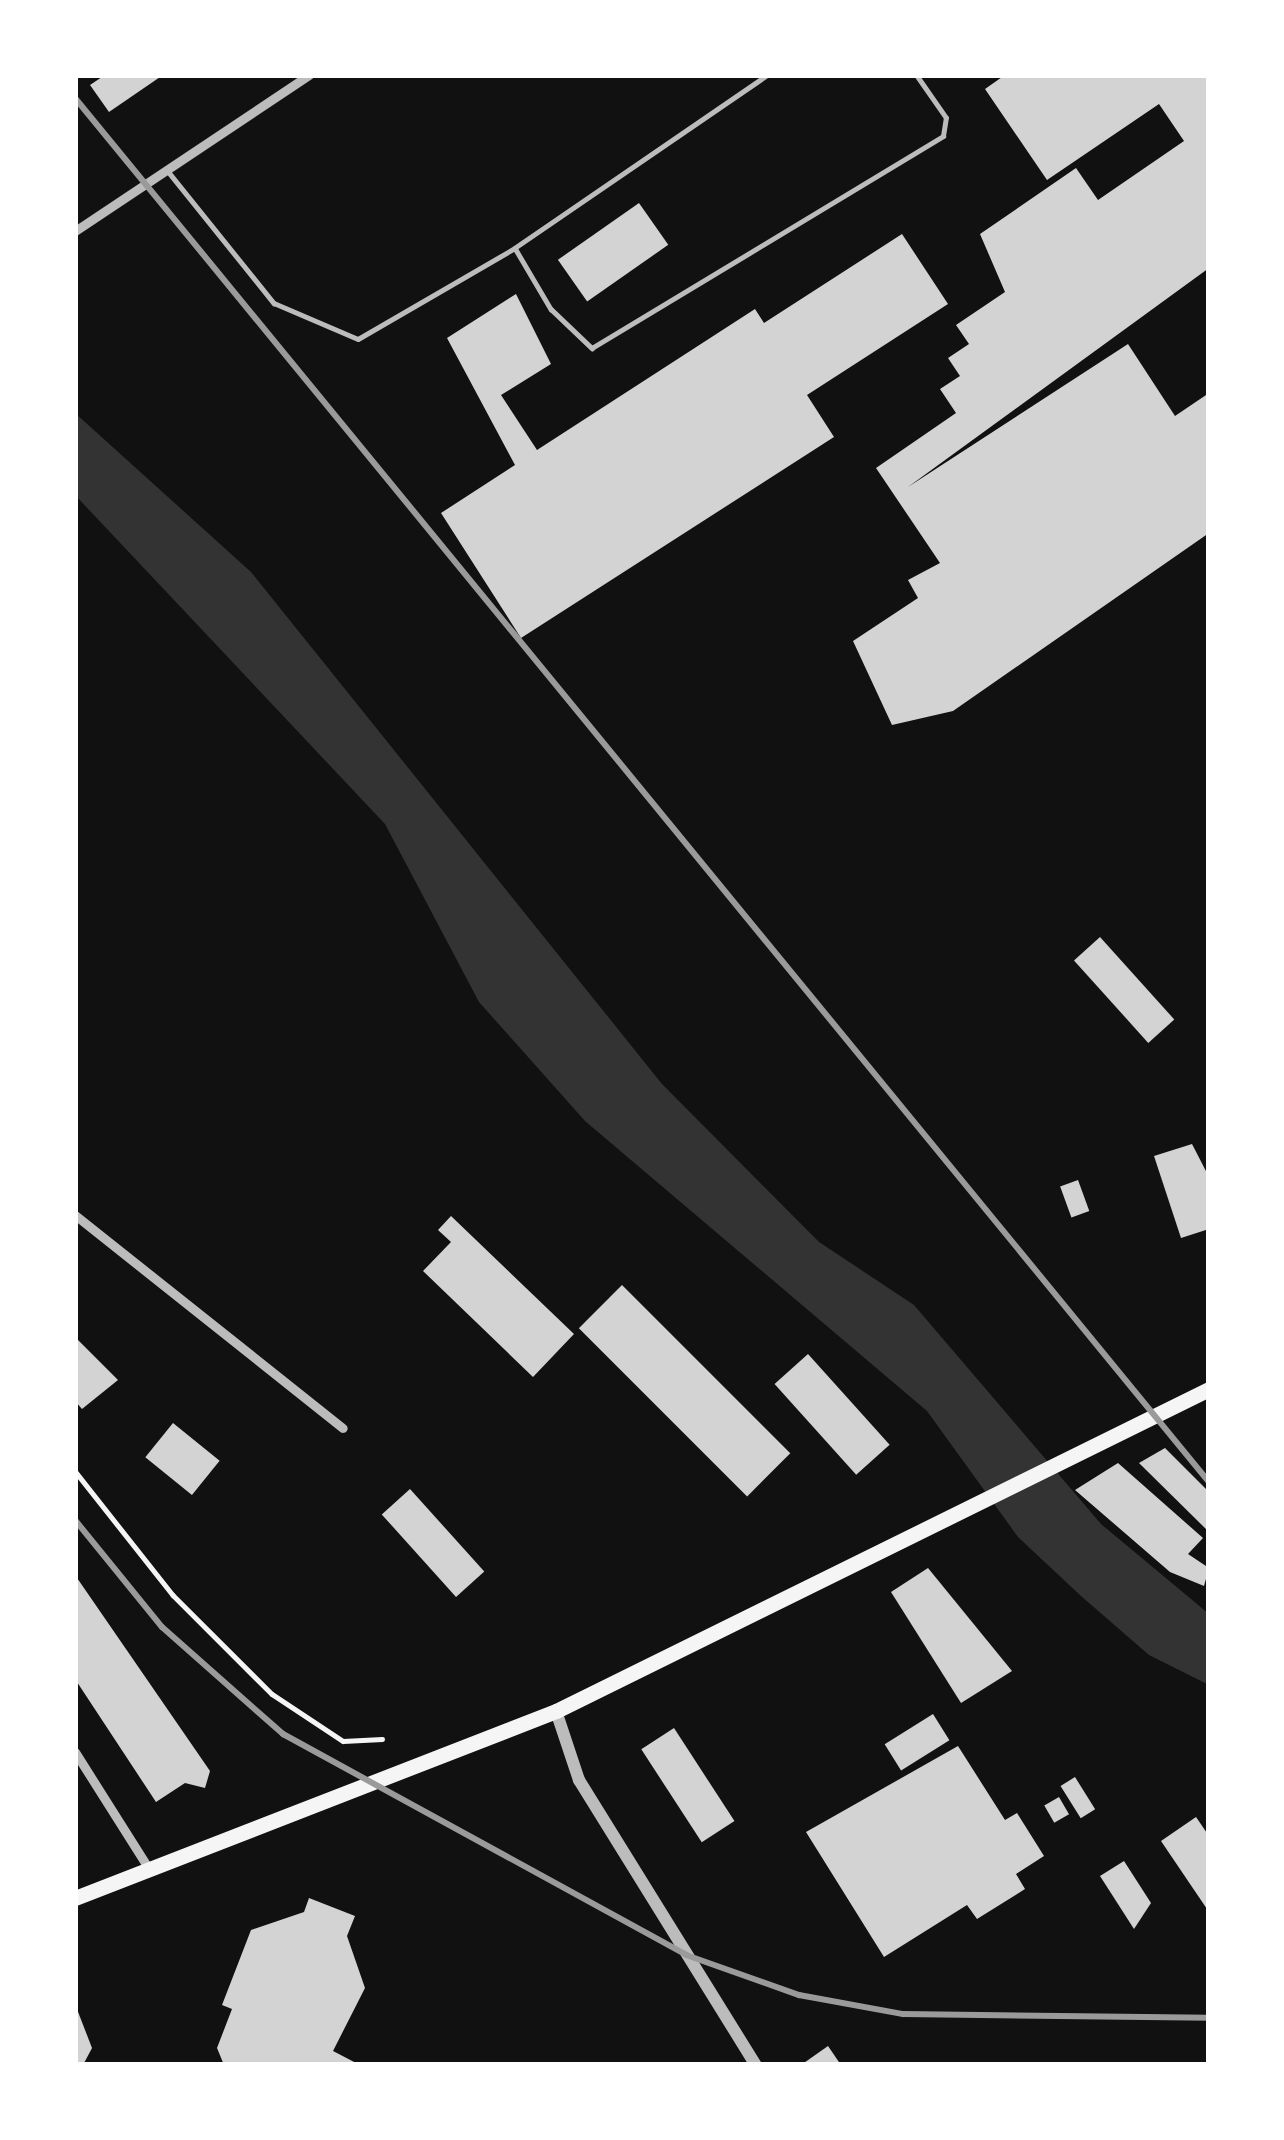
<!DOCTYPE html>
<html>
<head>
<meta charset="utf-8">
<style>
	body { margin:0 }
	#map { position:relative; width:1284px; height:2140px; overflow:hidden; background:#111; font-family:"Golos Text",sans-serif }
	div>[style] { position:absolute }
	.water>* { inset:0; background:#333 }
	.building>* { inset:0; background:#d3d3d3; transform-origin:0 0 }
	.path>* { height:4.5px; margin:-2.25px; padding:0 2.25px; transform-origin:2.25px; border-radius:2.25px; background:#f5f5f5 }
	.service>* { height:4.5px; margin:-2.25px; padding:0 2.25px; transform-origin:2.25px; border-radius:2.25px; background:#bcbcbc }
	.minor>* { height:9px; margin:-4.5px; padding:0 4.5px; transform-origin:4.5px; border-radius:4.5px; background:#bcbcbc }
	.tertiary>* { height:12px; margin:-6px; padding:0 6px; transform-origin:6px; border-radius:6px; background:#bcbcbc }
	.primary>* { height:15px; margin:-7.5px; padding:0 7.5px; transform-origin:7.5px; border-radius:7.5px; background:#f5f5f5 }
	.rail>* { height:6px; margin:-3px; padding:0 3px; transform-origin:3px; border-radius:3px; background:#9a9a9a }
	span { translate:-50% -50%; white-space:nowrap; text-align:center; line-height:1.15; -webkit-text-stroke:12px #fff; paint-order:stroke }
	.frame { position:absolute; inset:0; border:78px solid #fff; pointer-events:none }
</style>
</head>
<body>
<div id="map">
	<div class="water">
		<i style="clip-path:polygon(75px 413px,251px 572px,662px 1084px,819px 1242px,914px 1305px,1101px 1524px,1209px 1614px,1209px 1685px,1149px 1655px,1081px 1596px,1018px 1537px,927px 1411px,585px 1121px,479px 1002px,385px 824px,75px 495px)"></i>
	</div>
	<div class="building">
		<i style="clip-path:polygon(105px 75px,163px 75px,109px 112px,90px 85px)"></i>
		<i style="clip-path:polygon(1005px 75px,1209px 75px,1209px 268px,908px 487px,1128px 344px,1175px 416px,1209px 393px,1209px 533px,953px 711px,892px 725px,853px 641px,918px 598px,908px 580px,940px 563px,876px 468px,956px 413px,940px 389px,960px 376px,948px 358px,969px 344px,956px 325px,1005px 292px,980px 234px,1076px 168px,1098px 200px,1184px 141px,1159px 104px,1047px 180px,985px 89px)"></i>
		<i style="left:639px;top:203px;width:51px;height:99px;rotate:55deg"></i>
		<i style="clip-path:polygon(902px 234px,948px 304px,807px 395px,834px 437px,521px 638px,441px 513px,515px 465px,447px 338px,516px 294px,551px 364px,501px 395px,537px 450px,755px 309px,764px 323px)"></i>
		<i style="left:1100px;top:937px;width:111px;height:35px;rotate:48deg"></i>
		<i style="clip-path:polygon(1192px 1144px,1209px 1177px,1209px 1229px,1181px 1238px,1154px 1156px)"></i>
		<i style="left:1078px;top:1180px;width:33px;height:19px;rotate:70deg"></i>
		<i style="clip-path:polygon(451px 1216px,574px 1334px,533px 1377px,423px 1271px,451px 1242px,438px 1230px)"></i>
		<i style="left:622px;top:1285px;width:238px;height:61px;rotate:45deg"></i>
		<i style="clip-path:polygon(75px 1337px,118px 1380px,82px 1409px,75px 1401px)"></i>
		<i style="left:808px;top:1354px;width:122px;height:45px;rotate:48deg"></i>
		<i style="left:173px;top:1423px;width:60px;height:44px;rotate:39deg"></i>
		<i style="clip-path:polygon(1165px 1448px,1209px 1492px,1209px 1532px,1139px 1463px)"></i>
		<i style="clip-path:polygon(1118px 1463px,1203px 1538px,1188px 1554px,1209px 1568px,1204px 1586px,1170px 1572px,1075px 1490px)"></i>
		<i style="left:410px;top:1489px;width:111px;height:38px;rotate:48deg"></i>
		<i style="clip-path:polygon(928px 1568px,1012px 1671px,961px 1703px,891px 1592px)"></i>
		<i style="clip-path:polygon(75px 1575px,210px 1771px,205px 1788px,185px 1783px,156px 1802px,75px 1679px)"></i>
		<i style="left:933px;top:1714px;width:31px;height:57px;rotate:58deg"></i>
		<i style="left:674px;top:1728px;width:111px;height:39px;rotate:57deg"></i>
		<i style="clip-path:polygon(958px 1746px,1005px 1820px,1017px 1813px,1044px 1856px,1016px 1874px,1025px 1889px,977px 1919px,967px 1905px,884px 1957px,806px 1832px)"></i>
		<i style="left:1075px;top:1777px;width:38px;height:17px;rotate:58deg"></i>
		<i style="left:1059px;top:1797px;width:20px;height:17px;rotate:60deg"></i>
		<i style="clip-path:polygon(1196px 1817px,1209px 1836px,1209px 1912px,1161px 1841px)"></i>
		<i style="clip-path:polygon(1124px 1861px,1151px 1903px,1134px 1929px,1100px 1876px)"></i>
		<i style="clip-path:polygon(309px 1898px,355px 1916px,347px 1936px,365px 1988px,333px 2051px,360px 2065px,224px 2065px,217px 2048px,232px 2009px,222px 2005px,251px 1930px,304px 1912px)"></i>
		<i style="clip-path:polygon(75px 2004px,92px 2048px,83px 2065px,75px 2065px)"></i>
		<i style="clip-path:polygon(828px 2046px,841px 2065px,801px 2065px)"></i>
	</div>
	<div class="path">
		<i style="left:75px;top:1471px;width:158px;rotate:51.7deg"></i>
		<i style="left:173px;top:1595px;width:140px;rotate:45deg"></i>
		<i style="left:272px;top:1694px;width:85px;rotate:33.5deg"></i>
		<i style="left:343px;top:1741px;width:39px;rotate:-3deg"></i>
	</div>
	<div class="service">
		<i style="left:768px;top:75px;width:306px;rotate:145.6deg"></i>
		<i style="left:515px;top:248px;width:71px;rotate:59.5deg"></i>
		<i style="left:551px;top:309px;width:57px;rotate:43.6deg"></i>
		<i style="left:592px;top:348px;width:410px;rotate:-31.1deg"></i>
		<i style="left:943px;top:136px;width:18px;rotate:-81deg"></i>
		<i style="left:946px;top:118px;width:52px;rotate:-124.9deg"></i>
		<i style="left:167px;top:170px;width:171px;rotate:51.2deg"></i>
		<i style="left:274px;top:303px;width:91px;rotate:23.2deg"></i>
		<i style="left:358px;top:339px;width:179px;rotate:-30.1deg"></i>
	</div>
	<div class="minor">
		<i style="left:75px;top:231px;width:281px;rotate:-33.7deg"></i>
		<i style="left:75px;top:1215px;width:342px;rotate:38.5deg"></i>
		<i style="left:75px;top:1752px;width:138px;rotate:57.7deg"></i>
	</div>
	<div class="tertiary">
		<i style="left:556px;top:1711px;width:73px;rotate:71.6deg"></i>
		<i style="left:579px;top:1780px;width:335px;rotate:58.2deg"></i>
	</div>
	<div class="primary">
		<i style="left:75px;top:1898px;width:516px;rotate:-21.24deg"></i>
		<i style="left:556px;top:1711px;width:728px;rotate:-26.25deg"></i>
	</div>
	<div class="rail">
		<i style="left:75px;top:98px;width:1789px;rotate:50.67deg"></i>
		<i style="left:75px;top:1520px;width:138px;rotate:50.9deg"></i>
		<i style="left:162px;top:1627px;width:162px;rotate:41.5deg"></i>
		<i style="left:283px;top:1734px;width:460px;rotate:28.7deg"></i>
		<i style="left:686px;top:1955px;width:120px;rotate:19.5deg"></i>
		<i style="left:799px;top:1995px;width:106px;rotate:10.4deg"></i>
		<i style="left:903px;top:2014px;width:306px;rotate:0.7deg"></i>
	</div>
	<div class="frame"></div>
</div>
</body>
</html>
